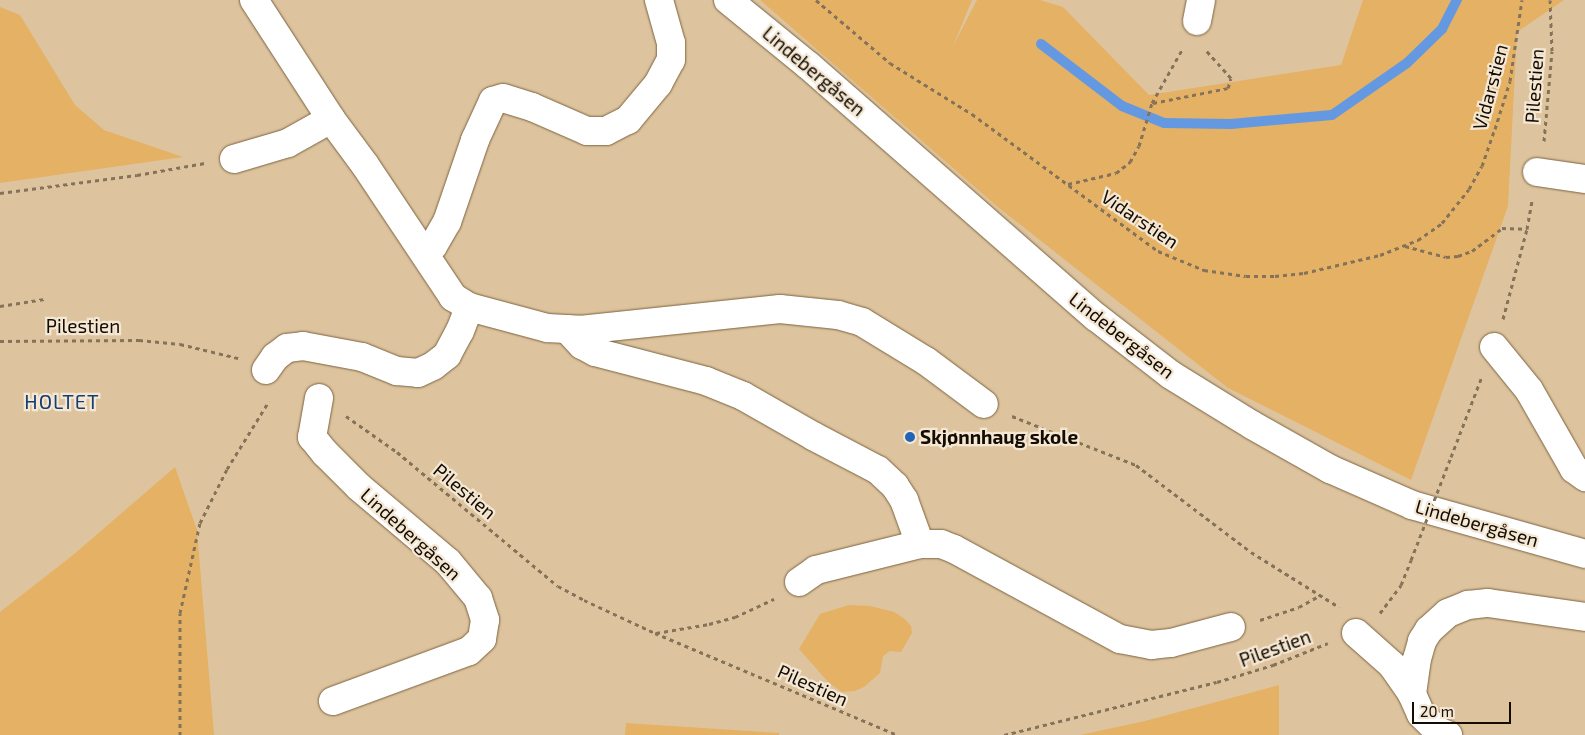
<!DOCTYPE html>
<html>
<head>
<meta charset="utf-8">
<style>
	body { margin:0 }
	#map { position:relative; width:1585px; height:735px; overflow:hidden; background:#dec49e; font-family:"Exo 2",sans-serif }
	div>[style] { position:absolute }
	.green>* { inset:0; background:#e4b165 }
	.stream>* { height:10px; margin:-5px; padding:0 5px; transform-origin:5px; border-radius:5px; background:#6499e2 }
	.path>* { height:3px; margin-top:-1.5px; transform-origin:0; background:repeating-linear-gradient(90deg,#857359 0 4px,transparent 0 8px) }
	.roads { filter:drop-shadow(0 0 1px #7b6441) drop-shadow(0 0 1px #7b6441) }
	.minor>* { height:28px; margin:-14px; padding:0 14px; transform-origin:14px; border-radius:14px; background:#fff }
	.path-bridge>* { height:3px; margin-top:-1.5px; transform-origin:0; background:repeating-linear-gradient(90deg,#857359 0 4px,transparent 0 8px) }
	.dots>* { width:14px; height:14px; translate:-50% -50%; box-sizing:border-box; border:2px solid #f4e7d4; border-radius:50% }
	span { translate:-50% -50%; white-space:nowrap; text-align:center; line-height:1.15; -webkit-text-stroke:4.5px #f4e7d4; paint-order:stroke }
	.street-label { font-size:19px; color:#140b01 }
	.poi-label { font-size:19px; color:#140b01; font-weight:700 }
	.left { translate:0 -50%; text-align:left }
	.neighbourhood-label { font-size:20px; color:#153e71; letter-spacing:1px }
	.scale { position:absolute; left:1412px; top:702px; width:99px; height:22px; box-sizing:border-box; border:2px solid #140b01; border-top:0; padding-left:6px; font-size:15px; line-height:18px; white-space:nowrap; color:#140b01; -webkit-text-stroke:4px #f4e7d4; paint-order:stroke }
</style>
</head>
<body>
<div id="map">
	<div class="green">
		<i style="clip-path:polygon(760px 0,972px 0,953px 46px,977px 0,1040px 0,1063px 7px,1149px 95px,1341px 65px,1363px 0,1564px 0,1517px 32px,1508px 206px,1411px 480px,1228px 388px,999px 208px)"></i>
		<i style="clip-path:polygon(0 7px,20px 15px,75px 105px,104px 130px,183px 157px,0 183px)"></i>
		<i style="clip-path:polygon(175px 467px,197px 530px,214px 735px,0 735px,0 612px,73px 555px)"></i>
		<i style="clip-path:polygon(849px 605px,870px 606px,894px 612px,905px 619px,911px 626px,912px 633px,901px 652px,890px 651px,883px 656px,880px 673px,864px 687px,855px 691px,842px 692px,829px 683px,799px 649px,820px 614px)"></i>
		<i style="clip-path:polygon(1279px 685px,1279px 735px,1080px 735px,1145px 721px)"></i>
		<i style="clip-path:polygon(626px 723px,779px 733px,779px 735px,625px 735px)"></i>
	</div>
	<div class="stream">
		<i style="left:1041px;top:44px;width:102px;rotate:37.4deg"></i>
		<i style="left:1122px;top:106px;width:45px;rotate:22deg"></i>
		<i style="left:1164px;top:123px;width:67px;rotate:0.9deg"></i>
		<i style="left:1231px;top:124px;width:101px;rotate:-5.1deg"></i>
		<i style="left:1332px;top:115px;width:91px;rotate:-34.7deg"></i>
		<i style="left:1407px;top:63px;width:49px;rotate:-44.2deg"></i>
		<i style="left:1442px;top:29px;width:33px;rotate:-63deg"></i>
	</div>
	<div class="path">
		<i style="left:816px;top:0;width:97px;rotate:40.4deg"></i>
		<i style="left:890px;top:63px;width:97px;rotate:31.9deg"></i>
		<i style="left:972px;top:114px;width:231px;rotate:36.4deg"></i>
		<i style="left:1158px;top:251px;width:50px;rotate:22.4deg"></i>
		<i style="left:1204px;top:270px;width:42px;rotate:8.1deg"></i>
		<i style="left:1246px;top:276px;width:29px"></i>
		<i style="left:1275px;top:276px;width:29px;rotate:-6deg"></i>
		<i style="left:1304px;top:273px;width:78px;rotate:-13.3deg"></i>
		<i style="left:1380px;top:255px;width:41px;rotate:-21.5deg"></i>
		<i style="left:1418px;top:240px;width:29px;rotate:-35deg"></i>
		<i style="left:1442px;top:223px;width:43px;rotate:-51.5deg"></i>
		<i style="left:1469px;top:189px;width:26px;rotate:-61deg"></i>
		<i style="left:1482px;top:166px;width:39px;rotate:-71deg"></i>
		<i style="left:1495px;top:129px;width:50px;rotate:-72.6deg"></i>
		<i style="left:1510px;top:81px;width:82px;rotate:-81.6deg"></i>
		<i style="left:1153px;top:103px;width:76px;rotate:-11.3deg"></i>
		<i style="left:1228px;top:88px;width:10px;rotate:-73deg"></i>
		<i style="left:1231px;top:78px;width:38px;rotate:-132deg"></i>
		<i style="left:1544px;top:141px;width:90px;rotate:-84.9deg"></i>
		<i style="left:1552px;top:51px;width:51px;rotate:-92.2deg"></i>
		<i style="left:1068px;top:184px;width:49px;rotate:-12.9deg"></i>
		<i style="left:1116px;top:173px;width:18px;rotate:-38deg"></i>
		<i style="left:1130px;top:162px;width:18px;rotate:-61deg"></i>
		<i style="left:1139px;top:146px;width:45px;rotate:-73.2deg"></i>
		<i style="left:1152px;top:103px;width:63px;rotate:-60.6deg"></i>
		<i style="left:0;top:193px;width:138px;rotate:-7.5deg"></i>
		<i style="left:137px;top:175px;width:69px;rotate:-10deg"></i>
		<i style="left:1405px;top:246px;width:42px;rotate:15deg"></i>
		<i style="left:1446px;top:257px;width:12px;rotate:-5deg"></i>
		<i style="left:1458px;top:256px;width:15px;rotate:-20deg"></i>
		<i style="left:1472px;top:251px;width:38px;rotate:-37deg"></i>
		<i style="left:1502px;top:228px;width:25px;rotate:2deg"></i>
		<i style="left:0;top:306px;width:45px;rotate:-9deg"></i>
		<i style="left:1503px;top:319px;width:93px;rotate:-75.1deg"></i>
		<i style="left:1527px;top:229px;width:28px;rotate:-80deg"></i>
		<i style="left:0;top:341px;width:139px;rotate:-0.4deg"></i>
		<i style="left:139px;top:340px;width:41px;rotate:5.6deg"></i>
		<i style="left:180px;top:344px;width:60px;rotate:13.6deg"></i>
		<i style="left:346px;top:416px;width:62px;rotate:35.2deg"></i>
		<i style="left:397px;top:452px;width:209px;rotate:39.8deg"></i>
		<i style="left:558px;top:586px;width:30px;rotate:28deg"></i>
		<i style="left:584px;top:600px;width:78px;rotate:24.9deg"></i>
		<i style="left:655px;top:633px;width:264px;rotate:22.8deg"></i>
		<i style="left:1012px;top:416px;width:133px;rotate:21.6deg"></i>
		<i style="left:1136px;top:465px;width:144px;rotate:37.1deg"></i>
		<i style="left:1251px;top:552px;width:104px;rotate:32deg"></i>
		<i style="left:1451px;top:457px;width:84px;rotate:-69deg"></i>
		<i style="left:1380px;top:613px;width:35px;rotate:-53deg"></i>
		<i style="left:1401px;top:585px;width:27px;rotate:-68deg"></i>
		<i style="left:1260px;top:620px;width:41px;rotate:-18.4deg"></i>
		<i style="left:1299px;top:607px;width:23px;rotate:-29deg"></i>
		<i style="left:656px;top:633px;width:54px;rotate:-9.6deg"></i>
		<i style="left:709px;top:624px;width:27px;rotate:-15deg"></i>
		<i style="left:735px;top:617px;width:43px;rotate:-24.8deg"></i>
		<i style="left:180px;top:735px;width:122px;rotate:-90deg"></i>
		<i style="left:180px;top:613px;width:92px;rotate:-77.5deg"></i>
		<i style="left:200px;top:523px;width:60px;rotate:-63.4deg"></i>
		<i style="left:227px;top:469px;width:80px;rotate:-58.3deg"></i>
		<i style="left:1004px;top:735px;width:219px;rotate:-14deg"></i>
		<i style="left:1217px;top:682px;width:59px;rotate:-16.9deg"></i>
		<i style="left:1273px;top:665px;width:59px;rotate:-21.8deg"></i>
	</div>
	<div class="roads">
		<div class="minor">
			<i style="left:254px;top:0;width:142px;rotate:57.1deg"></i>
			<i style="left:331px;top:119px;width:57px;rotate:53.5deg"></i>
			<i style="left:365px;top:165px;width:159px;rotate:56.3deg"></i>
			<i style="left:453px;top:297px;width:19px;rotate:32deg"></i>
			<i style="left:469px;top:307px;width:81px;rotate:15.1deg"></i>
			<i style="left:547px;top:328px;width:33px;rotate:3deg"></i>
			<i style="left:580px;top:330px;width:201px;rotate:-6deg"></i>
			<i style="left:780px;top:309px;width:58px;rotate:5.9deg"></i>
			<i style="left:838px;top:315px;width:25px;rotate:16deg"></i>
			<i style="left:862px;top:322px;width:75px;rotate:31.4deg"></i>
			<i style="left:926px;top:361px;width:72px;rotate:36.6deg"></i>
			<i style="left:728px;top:0;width:104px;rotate:39.2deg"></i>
			<i style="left:809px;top:66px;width:381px;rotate:41.2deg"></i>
			<i style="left:1096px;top:317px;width:95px;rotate:37.7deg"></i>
			<i style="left:1171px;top:375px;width:95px;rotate:31.7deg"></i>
			<i style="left:1252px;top:425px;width:90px;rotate:29.4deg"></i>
			<i style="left:1330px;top:469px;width:90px;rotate:23.7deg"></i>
			<i style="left:1412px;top:505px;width:180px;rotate:15.8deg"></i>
			<i style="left:1197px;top:21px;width:21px;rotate:-79deg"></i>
			<i style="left:234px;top:159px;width:56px;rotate:-16.5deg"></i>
			<i style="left:288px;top:143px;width:49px;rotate:-29.2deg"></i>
			<i style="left:1537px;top:172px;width:49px;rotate:8.3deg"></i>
			<i style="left:425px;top:254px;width:11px;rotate:-45deg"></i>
			<i style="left:433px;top:246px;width:28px;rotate:-60deg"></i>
			<i style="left:447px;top:222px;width:87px;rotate:-71.1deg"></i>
			<i style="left:475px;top:140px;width:43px;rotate:-65.2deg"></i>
			<i style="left:493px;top:101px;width:10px;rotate:-17deg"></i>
			<i style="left:503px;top:98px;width:30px;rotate:17deg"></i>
			<i style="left:532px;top:107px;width:60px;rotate:23.6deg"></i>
			<i style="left:587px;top:131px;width:19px"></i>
			<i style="left:606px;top:131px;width:25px;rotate:-27deg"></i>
			<i style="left:628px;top:120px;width:47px;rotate:-50.2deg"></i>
			<i style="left:658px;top:84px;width:27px;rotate:-62deg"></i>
			<i style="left:671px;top:60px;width:17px;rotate:-90deg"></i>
			<i style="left:671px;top:43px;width:45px;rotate:-105.6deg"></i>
			<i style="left:567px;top:329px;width:22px;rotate:47deg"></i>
			<i style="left:582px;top:345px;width:15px;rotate:28deg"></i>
			<i style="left:595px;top:352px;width:115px;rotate:14.6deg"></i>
			<i style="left:706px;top:381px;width:40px;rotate:22deg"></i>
			<i style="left:743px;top:396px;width:81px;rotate:29.7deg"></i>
			<i style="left:813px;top:436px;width:73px;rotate:27.6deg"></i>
			<i style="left:878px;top:470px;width:23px;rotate:43deg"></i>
			<i style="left:895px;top:486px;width:17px;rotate:57deg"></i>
			<i style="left:904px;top:500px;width:47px;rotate:70deg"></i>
			<i style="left:920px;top:544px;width:21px"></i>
			<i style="left:941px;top:544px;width:14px;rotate:21deg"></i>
			<i style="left:954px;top:549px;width:189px;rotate:28.5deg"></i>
			<i style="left:1120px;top:639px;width:32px;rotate:11deg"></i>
			<i style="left:1151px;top:645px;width:20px;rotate:-6deg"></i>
			<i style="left:1171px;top:643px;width:62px;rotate:-14.9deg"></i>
			<i style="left:1494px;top:347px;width:55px;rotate:50.9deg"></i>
			<i style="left:1529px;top:390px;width:91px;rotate:60.3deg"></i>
			<i style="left:1574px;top:469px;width:14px;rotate:36deg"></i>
			<i style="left:266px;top:370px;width:16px;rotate:-55deg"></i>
			<i style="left:275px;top:357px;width:15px;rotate:-37deg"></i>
			<i style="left:287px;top:348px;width:16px;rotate:-7deg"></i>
			<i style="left:303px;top:346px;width:60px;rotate:10.6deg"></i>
			<i style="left:362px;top:357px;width:38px;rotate:22deg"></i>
			<i style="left:397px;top:371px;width:21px;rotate:5deg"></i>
			<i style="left:418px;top:373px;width:17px;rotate:-25deg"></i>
			<i style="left:433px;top:366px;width:18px;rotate:-38deg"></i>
			<i style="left:447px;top:355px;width:27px;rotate:-62deg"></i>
			<i style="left:460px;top:331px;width:26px;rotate:-69deg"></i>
			<i style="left:319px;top:398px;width:40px;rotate:100deg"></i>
			<i style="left:312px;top:437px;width:21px;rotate:51deg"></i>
			<i style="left:325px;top:453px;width:48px;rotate:45deg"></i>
			<i style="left:359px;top:487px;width:116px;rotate:40.1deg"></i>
			<i style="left:448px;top:562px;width:47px;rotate:50.2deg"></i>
			<i style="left:478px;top:598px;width:23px;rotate:72deg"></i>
			<i style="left:485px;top:620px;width:19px;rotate:99deg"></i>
			<i style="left:482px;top:639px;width:18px;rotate:137deg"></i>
			<i style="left:469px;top:651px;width:145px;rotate:159.8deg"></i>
			<i style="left:799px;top:582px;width:21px;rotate:-35deg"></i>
			<i style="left:816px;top:570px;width:107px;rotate:-14deg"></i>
			<i style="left:1356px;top:633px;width:48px;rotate:41.6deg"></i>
			<i style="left:1392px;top:665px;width:35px;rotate:55deg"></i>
			<i style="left:1412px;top:694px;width:22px;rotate:66deg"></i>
			<i style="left:1421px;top:714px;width:24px;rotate:45deg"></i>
			<i style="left:1438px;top:731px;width:11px;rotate:22deg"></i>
			<i style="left:1412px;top:694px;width:35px;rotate:-82deg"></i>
			<i style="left:1417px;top:659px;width:19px;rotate:-74deg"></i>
			<i style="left:1422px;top:641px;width:13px;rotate:-58deg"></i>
			<i style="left:1429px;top:630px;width:25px;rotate:-42deg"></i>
			<i style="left:1448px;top:613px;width:22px;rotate:-22deg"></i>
			<i style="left:1468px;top:605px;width:20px;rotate:-6deg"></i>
			<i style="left:1488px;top:603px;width:98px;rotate:8.2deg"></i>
		</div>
	</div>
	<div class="path-bridge">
		<i style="left:1411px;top:560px;width:110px;rotate:-68.8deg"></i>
	</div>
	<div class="dots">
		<i style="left:910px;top:437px;background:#2363b4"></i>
	</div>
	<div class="street-label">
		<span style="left:814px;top:71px;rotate:40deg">Lindebergåsen</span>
		<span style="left:1534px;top:86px;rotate:-86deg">Pilestien</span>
		<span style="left:1490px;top:87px;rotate:-75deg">Vidarstien</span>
		<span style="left:1140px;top:219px;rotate:34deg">Vidarstien</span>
		<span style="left:83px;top:326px">Pilestien</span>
		<span style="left:1122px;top:335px;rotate:38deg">Lindebergåsen</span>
		<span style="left:465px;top:491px;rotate:40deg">Pilestien</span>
		<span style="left:1477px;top:523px;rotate:16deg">Lindebergåsen</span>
		<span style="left:411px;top:534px;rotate:42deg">Lindebergåsen</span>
		<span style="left:1275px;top:648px;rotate:-20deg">Pilestien</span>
		<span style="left:813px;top:685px;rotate:24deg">Pilestien</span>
	</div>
	<div class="poi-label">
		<span class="left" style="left:920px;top:437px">Skjønnhaug skole</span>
	</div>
	<div class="neighbourhood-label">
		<span style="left:62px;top:401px">HOLTET</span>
	</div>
	<div class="scale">20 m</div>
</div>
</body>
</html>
